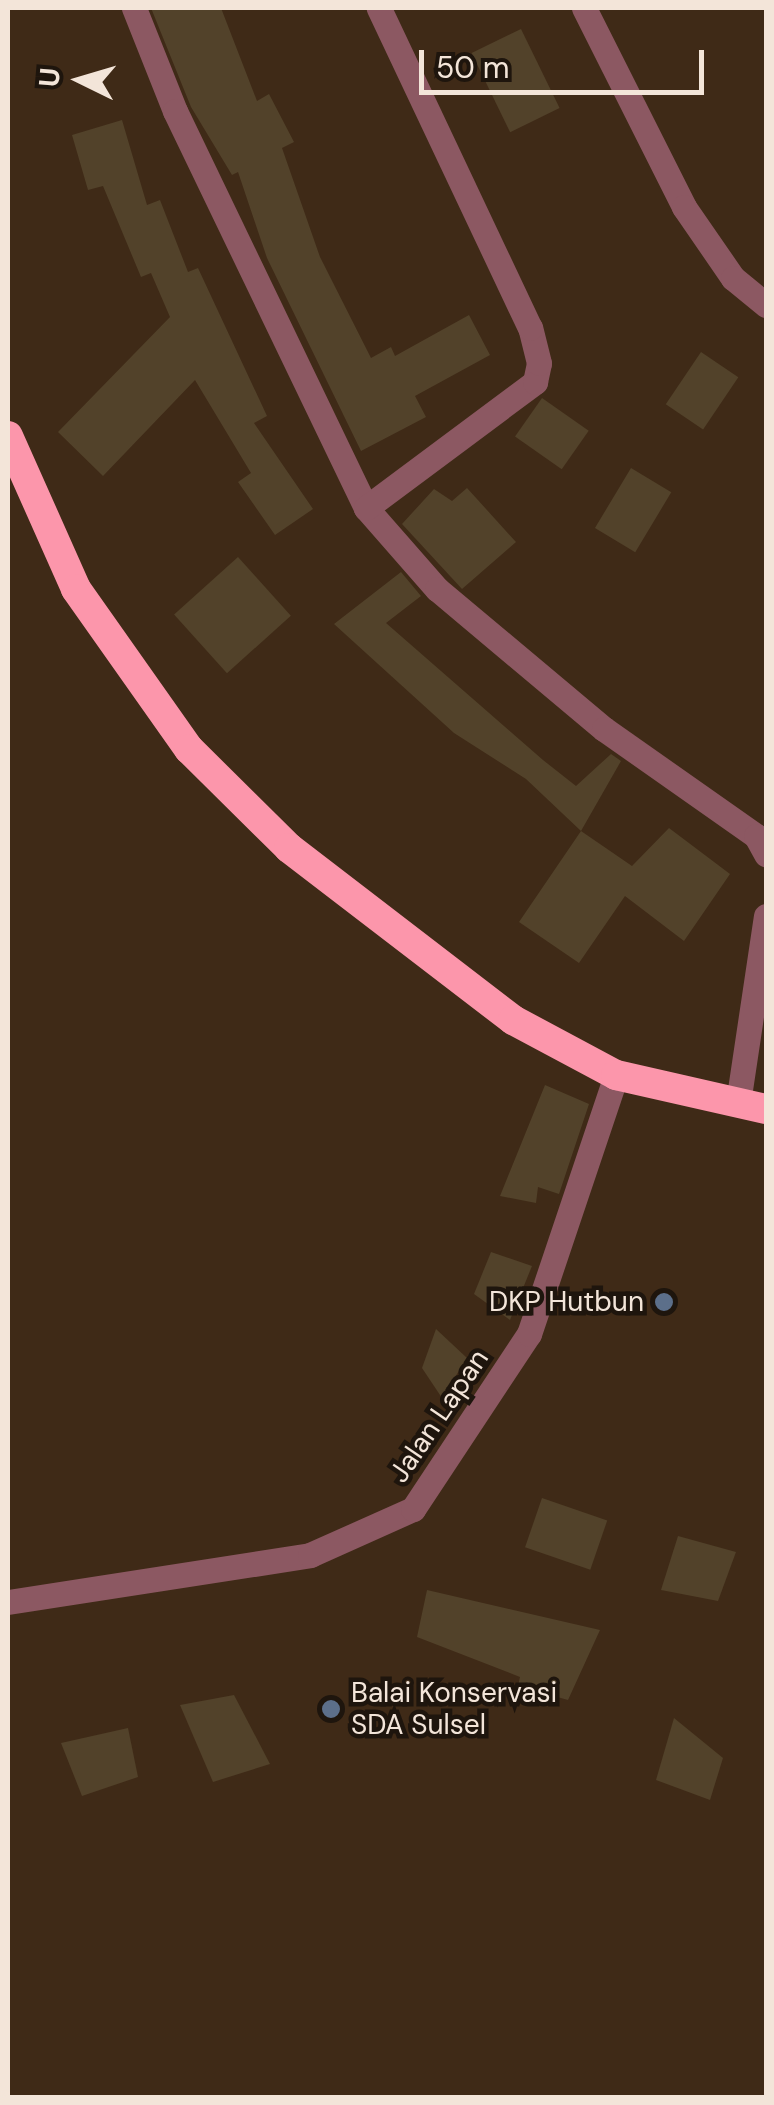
<!DOCTYPE html>
<html>
<head>
<meta charset="utf-8">
<style>
	body { margin:0 }
	#map { position:relative; width:774px; height:2105px; overflow:hidden; background:#3f2a17; font-family:"DM Sans",sans-serif }
	div>[style] { position:absolute }
	.building>* { inset:0; background:#52422a; transform-origin:0 0 }
	.street>* { height:25px; margin:-12.5px; padding:0 12.5px; transform-origin:12.5px; border-radius:12.5px; background:#8c5862 }
	.highway>* { height:30px; margin:-15px; padding:0 15px; transform-origin:15px; border-radius:15px; background:#fc96ab }
	.dots>* { width:28px; height:28px; translate:-50% -50%; box-sizing:border-box; border:5px solid #1e150d; border-radius:50% }
	span { translate:-50% -50%; white-space:nowrap; text-align:center; line-height:1.15; -webkit-text-stroke:9px #1e150d; paint-order:stroke }
	.poi-label { font-size:28px; color:#f3e5d9 }
	.right { translate:-100% -50%; text-align:right }
	.left { translate:0 -50%; text-align:left }
	.street-label { font-size:28px; color:#f3e5d9 }
	.frame { position:absolute; inset:0; border:10px solid #f3e5d9; pointer-events:none }
	.north { position:absolute; left:30px; top:30px; width:100px; height:100px; -webkit-text-stroke:8px #1e150d; paint-order:stroke; rotate:275deg; font-size:28px; font-weight:700; line-height:40px; text-align:center; color:#f3e5d9 }
	.north::after { content:''; display:block; margin:auto; width:35px; height:45px; background:#f3e5d9; clip-path:polygon(50% 0,100% 100%,50% 72%,0 100%) }
	.scale { position:absolute; left:419px; top:50px; width:285px; height:45px; box-sizing:border-box; border:5px solid #f3e5d9; border-top:0; padding-left:12px; font-size:30px; line-height:35px; white-space:nowrap; color:#f3e5d9; -webkit-text-stroke:8px #1e150d; paint-order:stroke }
</style>
</head>
<body>
<div id="map">
	<div class="building">
		<i style="clip-path:polygon(151px 8px,221px 8px,257px 101px,269px 94px,294px 142px,282px 148px,320px 257px,371px 358px,391px 347px,395px 356px,469px 315px,490px 355px,415px 396px,426px 417px,361px 451px,267px 258px,238px 172px,232px 175px,191px 107px)"></i>
		<i style="left:521px;top:29px;width:88px;height:55px;rotate:64deg"></i>
		<i style="clip-path:polygon(122px 120px,147px 205px,160px 200px,188px 272px,198px 268px,267px 416px,254px 423px,313px 509px,275px 535px,238px 482px,251px 473px,195px 380px,103px 476px,58px 432px,170px 317px,151px 273px,141px 277px,103px 186px,88px 190px,72px 135px)"></i>
		<i style="left:701px;top:352px;width:45px;height:63px;rotate:34deg"></i>
		<i style="left:542px;top:398px;width:57px;height:47px;rotate:35deg"></i>
		<i style="left:631px;top:468px;width:47px;height:70px;rotate:31deg"></i>
		<i style="clip-path:polygon(467px 488px,516px 542px,462px 589px,402px 524px,434px 489px,452px 501px)"></i>
		<i style="left:238px;top:557px;width:79px;height:86px;rotate:48deg"></i>
		<i style="clip-path:polygon(401px 572px,421px 596px,386px 623px,543px 760px,576px 786px,611px 754px,621px 761px,581px 831px,526px 779px,454px 733px,334px 624px)"></i>
		<i style="clip-path:polygon(669px 828px,730px 874px,684px 941px,625px 896px,579px 963px,519px 922px,581px 831px,632px 866px)"></i>
		<i style="clip-path:polygon(545px 1085px,589px 1104px,559px 1194px,538px 1187px,536px 1203px,500px 1196px)"></i>
		<i style="clip-path:polygon(491px 1252px,532px 1266px,510px 1320px,474px 1294px)"></i>
		<i style="clip-path:polygon(436px 1329px,467px 1358px,442px 1398px,422px 1368px)"></i>
		<i style="left:542px;top:1498px;width:69px;height:52px;rotate:19deg"></i>
		<i style="clip-path:polygon(678px 1536px,736px 1552px,718px 1601px,661px 1590px)"></i>
		<i style="clip-path:polygon(427px 1590px,600px 1630px,568px 1700px,518px 1686px,520px 1677px,417px 1637px)"></i>
		<i style="clip-path:polygon(234px 1695px,270px 1764px,213px 1782px,180px 1705px)"></i>
		<i style="clip-path:polygon(674px 1718px,723px 1758px,710px 1800px,656px 1780px)"></i>
		<i style="clip-path:polygon(128px 1728px,138px 1777px,82px 1796px,61px 1743px)"></i>
	</div>
	<div class="street">
		<i style="left:134px;top:8px;width:111px;rotate:68.3deg"></i>
		<i style="left:175px;top:111px;width:441px;rotate:64.3deg"></i>
		<i style="left:366px;top:508px;width:108px;rotate:48.8deg"></i>
		<i style="left:437px;top:589px;width:218px;rotate:40deg"></i>
		<i style="left:604px;top:729px;width:186px;rotate:35.1deg"></i>
		<i style="left:756px;top:836px;width:21px;rotate:61deg"></i>
		<i style="left:584px;top:8px;width:223px;rotate:63.3deg"></i>
		<i style="left:684px;top:207px;width:86px;rotate:55.4deg"></i>
		<i style="left:733px;top:278px;width:43px;rotate:39.3deg"></i>
		<i style="left:366px;top:508px;width:211px;rotate:-36.7deg"></i>
		<i style="left:535px;top:382px;width:19px;rotate:-78deg"></i>
		<i style="left:539px;top:363px;width:36px;rotate:-104deg"></i>
		<i style="left:530px;top:328px;width:354px;rotate:-115.3deg"></i>
		<i style="left:738px;top:1103px;width:189px;rotate:-81.5deg"></i>
		<i style="left:8px;top:1602px;width:306px;rotate:-8.8deg"></i>
		<i style="left:310px;top:1555px;width:113px;rotate:-24.1deg"></i>
		<i style="left:413px;top:1509px;width:210px;rotate:-56.5deg"></i>
		<i style="left:529px;top:1334px;width:273px;rotate:-71.4deg"></i>
	</div>
	<div class="highway">
		<i style="left:8px;top:436px;width:167px;rotate:66deg"></i>
		<i style="left:76px;top:589px;width:196px;rotate:54.8deg"></i>
		<i style="left:189px;top:749px;width:141px;rotate:44.7deg"></i>
		<i style="left:289px;top:848px;width:282px;rotate:37.5deg"></i>
		<i style="left:513px;top:1020px;width:117px;rotate:28.1deg"></i>
		<i style="left:616px;top:1075px;width:154px;rotate:12.8deg"></i>
	</div>
	<div class="dots">
		<i style="left:664px;top:1302px;background:#5c6f8a"></i>
		<i style="left:331px;top:1709px;background:#5c6f8a"></i>
	</div>
	<div class="poi-label">
		<span class="right" style="left:644px;top:1302px">DKP Hutbun</span>
		<span class="left" style="left:351px;top:1709px">Balai Konservasi<br>SDA Sulsel</span>
	</div>
	<div class="street-label">
		<span style="left:439px;top:1416px;rotate:-56deg">Jalan Lapan</span>
	</div>
	<div class="frame"></div>
	<div class="north">U</div>
	<div class="scale">50 m</div>
</div>
</body>
</html>
